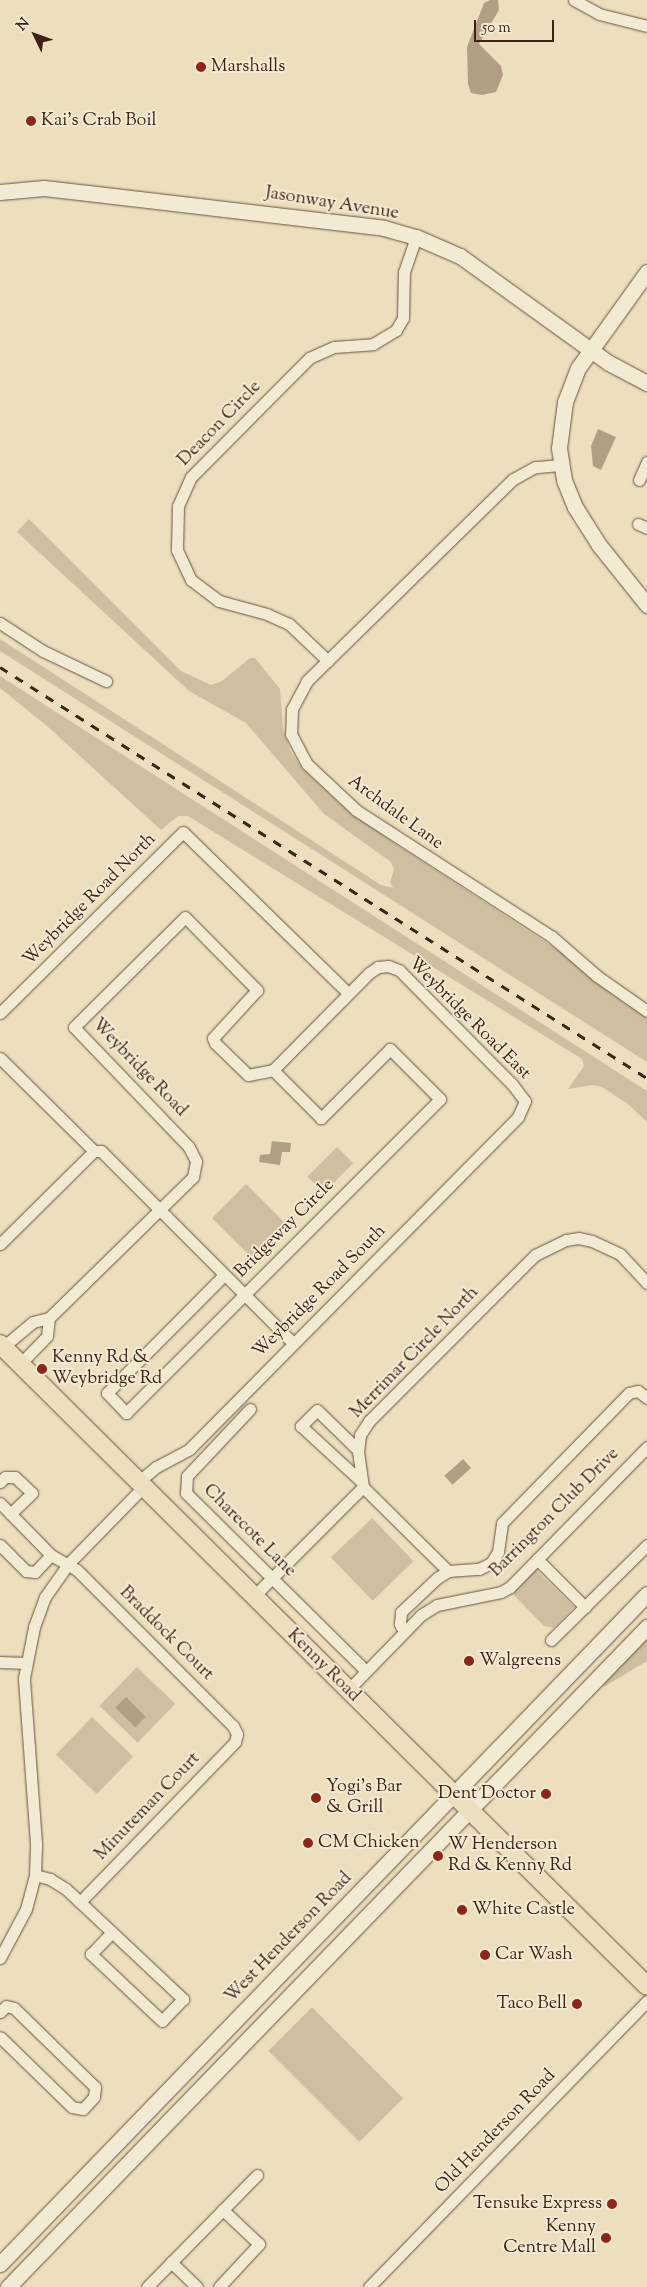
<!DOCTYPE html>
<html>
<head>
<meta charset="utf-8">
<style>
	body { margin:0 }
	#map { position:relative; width:647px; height:2287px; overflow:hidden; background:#ecdfbd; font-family:"Sorts Mill Goudy",serif }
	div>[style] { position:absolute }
	.green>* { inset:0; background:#cebfa0; transform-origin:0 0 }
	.water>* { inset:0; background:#b19f83; transform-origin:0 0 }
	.roads { filter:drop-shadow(0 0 1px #6a513e) drop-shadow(0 0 1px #6a513e) }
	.street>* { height:11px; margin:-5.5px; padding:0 5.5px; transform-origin:5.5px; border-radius:5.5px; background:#f3ead4 }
	.secondary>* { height:15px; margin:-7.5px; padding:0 7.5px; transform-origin:7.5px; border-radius:7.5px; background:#f3ead4 }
	.primary>* { height:18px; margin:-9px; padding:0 9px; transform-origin:9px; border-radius:9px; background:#ecdfbd }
	.rail>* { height:3px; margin-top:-1.5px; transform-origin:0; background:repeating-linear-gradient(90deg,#3e2213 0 9px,transparent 0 18px) }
	.dots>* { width:14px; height:14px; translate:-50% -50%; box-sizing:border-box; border:2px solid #f3ead4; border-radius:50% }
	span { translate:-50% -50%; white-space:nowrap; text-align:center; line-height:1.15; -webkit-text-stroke:4px #f3ead4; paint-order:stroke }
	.poi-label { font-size:18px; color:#3e2213 }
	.left { translate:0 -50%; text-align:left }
	.right { translate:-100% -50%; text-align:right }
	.street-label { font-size:18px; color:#3e2213 }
	.north { position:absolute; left:10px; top:10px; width:50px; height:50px; -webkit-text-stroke:4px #f3ead4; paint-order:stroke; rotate:312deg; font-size:14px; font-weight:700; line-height:20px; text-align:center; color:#3e2213 }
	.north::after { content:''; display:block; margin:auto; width:18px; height:22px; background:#3e2213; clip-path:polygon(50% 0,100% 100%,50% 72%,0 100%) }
	.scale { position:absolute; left:474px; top:20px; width:80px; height:22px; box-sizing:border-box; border:2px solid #3e2213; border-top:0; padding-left:6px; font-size:15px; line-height:18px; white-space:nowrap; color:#3e2213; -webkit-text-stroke:4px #f3ead4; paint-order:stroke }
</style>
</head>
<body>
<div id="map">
	<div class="green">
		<i style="clip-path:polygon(29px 519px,181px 671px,211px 685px,222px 681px,250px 658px,255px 658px,280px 689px,283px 729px,290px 750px,301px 767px,340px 804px,391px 841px,564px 954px,626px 1005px,647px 1014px,647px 1062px,0 651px,0 639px,381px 885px,393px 888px,390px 882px,394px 870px,391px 862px,324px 814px,246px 723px,189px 691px,17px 532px)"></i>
		<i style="clip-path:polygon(0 676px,647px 1091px,647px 1122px,628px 1104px,602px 1087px,593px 1085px,568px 1089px,584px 1066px,582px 1059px,188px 816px,178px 816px,161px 830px,47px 726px,0 688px)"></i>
		<i style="left:337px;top:1147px;width:23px;height:42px;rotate:45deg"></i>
		<i style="left:246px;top:1184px;width:59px;height:48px;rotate:45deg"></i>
		<i style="left:372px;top:1518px;width:60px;height:57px;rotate:46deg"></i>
		<i style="clip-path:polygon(535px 1569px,574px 1607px,554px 1628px,544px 1626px,514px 1595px,515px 1589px)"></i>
		<i style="clip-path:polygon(647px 1637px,647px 1661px,604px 1687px,602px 1683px)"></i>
		<i style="left:137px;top:1667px;width:53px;height:54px;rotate:44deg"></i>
		<i style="left:92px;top:1717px;width:57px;height:52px;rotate:44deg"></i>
		<i style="left:312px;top:2007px;width:129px;height:62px;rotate:45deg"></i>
	</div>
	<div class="water">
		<i style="clip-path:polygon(490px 0,498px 0,499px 10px,479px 44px,501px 66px,503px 75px,496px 92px,482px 95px,471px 93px,468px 84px,467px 47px,484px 3px)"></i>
		<i style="clip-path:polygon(598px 429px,616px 437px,601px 470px,593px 466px,591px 446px)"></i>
		<i style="clip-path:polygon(272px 1141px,291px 1143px,290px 1152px,282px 1152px,280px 1165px,259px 1162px,260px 1155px,270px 1154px)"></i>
		<i style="left:463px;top:1459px;width:12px;height:25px;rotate:48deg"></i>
		<i style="left:126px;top:1697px;width:28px;height:15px;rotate:45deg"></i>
	</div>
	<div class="roads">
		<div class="street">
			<i style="left:574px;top:0;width:29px;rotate:29deg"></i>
			<i style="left:599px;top:14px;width:49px;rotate:14deg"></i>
			<i style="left:560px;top:465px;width:25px;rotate:175deg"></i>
			<i style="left:535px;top:467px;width:25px;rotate:151deg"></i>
			<i style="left:513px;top:479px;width:289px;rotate:135.6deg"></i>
			<i style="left:307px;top:681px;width:32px;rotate:118deg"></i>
			<i style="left:292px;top:709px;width:25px;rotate:92deg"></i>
			<i style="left:291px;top:734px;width:34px;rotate:62deg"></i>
			<i style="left:307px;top:764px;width:67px;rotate:43.2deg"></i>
			<i style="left:356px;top:810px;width:232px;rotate:32.9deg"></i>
			<i style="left:551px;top:936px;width:61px;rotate:41deg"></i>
			<i style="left:597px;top:976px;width:61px;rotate:35deg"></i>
			<i style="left:639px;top:480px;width:20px;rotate:-66deg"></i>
			<i style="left:638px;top:524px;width:10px;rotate:24deg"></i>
			<i style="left:0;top:623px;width:51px;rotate:33.1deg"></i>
			<i style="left:43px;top:651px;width:70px;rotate:25.5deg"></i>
			<i style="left:328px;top:661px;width:54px;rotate:-136.5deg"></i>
			<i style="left:289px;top:624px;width:24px;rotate:-156deg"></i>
			<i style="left:267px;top:614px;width:50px;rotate:-164.8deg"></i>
			<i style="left:219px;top:601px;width:35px;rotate:-143deg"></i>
			<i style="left:191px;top:580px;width:33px;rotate:-115deg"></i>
			<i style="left:177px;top:550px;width:44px;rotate:-88.7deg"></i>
			<i style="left:178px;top:506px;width:32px;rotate:-66deg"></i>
			<i style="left:191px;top:477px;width:168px;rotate:-45.2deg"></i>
			<i style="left:309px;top:358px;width:27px;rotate:-24deg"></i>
			<i style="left:334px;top:347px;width:39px;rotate:-4deg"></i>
			<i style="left:373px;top:344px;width:27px;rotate:-31deg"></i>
			<i style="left:396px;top:330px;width:14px;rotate:-60deg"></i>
			<i style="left:403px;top:318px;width:46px;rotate:-88.8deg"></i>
			<i style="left:404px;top:272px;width:37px;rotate:-71deg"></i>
			<i style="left:0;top:1013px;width:257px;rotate:-44.7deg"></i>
			<i style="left:183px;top:832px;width:231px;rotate:44.3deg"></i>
			<i style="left:0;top:1058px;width:132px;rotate:44.7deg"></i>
			<i style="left:94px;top:1151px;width:7px"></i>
			<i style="left:101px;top:1151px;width:272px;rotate:45deg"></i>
			<i style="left:0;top:1244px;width:132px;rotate:-44.7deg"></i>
			<i style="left:224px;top:1275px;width:166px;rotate:134.8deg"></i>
			<i style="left:107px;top:1393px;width:28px;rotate:46deg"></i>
			<i style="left:126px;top:1413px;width:444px;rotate:-45deg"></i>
			<i style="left:440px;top:1099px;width:71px;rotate:-135deg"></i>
			<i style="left:390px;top:1049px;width:98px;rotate:135deg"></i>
			<i style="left:321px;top:1118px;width:68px;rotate:-135deg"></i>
			<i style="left:3px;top:1347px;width:39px;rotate:-40deg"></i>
			<i style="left:33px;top:1322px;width:16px;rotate:-14deg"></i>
			<i style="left:49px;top:1318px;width:202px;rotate:-44.4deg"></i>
			<i style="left:193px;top:1177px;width:16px;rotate:-79deg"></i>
			<i style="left:196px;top:1161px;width:16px;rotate:-117deg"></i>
			<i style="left:189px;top:1147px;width:166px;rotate:-133.8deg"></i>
			<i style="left:74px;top:1027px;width:156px;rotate:-44.7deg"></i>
			<i style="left:185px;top:917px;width:103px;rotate:45.4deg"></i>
			<i style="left:257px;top:990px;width:65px;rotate:132.5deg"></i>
			<i style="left:213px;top:1038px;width:5px;rotate:68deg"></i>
			<i style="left:215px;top:1043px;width:46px;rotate:44.1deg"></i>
			<i style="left:248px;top:1075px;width:25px;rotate:-11deg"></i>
			<i style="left:273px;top:1070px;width:136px;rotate:-45.3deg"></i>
			<i style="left:369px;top:973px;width:11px;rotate:-34deg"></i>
			<i style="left:378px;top:967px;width:10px;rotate:-6deg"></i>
			<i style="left:388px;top:966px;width:12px;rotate:20deg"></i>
			<i style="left:399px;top:970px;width:161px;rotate:45.3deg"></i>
			<i style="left:512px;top:1084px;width:21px;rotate:53deg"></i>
			<i style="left:525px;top:1101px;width:17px;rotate:114deg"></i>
			<i style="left:518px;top:1117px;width:467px;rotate:134.7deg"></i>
			<i style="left:190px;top:1449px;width:38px;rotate:152deg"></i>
			<i style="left:156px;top:1467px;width:23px;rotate:140deg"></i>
			<i style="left:20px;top:1364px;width:39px;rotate:-46deg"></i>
			<i style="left:47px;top:1336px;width:18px;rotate:-84deg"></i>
			<i style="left:250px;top:1409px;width:92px;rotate:133.2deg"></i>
			<i style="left:187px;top:1476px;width:17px;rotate:93deg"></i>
			<i style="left:186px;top:1493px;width:253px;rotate:44.7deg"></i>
			<i style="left:358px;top:1450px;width:57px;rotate:-135.7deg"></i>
			<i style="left:317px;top:1410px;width:23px;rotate:135deg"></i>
			<i style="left:301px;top:1426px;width:83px;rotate:42.6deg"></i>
			<i style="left:0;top:1482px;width:7px;rotate:-45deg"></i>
			<i style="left:5px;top:1477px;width:10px"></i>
			<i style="left:15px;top:1477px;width:23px;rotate:43deg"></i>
			<i style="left:32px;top:1493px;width:30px;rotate:136deg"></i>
			<i style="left:363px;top:1487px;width:35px;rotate:-98deg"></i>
			<i style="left:358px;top:1452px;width:17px;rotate:-83deg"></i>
			<i style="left:360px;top:1435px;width:17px;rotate:-57deg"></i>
			<i style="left:369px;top:1421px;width:235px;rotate:-45deg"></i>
			<i style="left:535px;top:1255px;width:34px;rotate:-26deg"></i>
			<i style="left:566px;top:1240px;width:12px;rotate:-9deg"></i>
			<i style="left:578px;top:1238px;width:14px;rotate:12deg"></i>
			<i style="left:592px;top:1241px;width:31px;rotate:25deg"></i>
			<i style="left:620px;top:1254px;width:40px;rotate:47deg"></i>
			<i style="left:363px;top:1487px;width:120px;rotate:44.7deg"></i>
			<i style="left:0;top:1503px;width:73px;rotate:45.6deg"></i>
			<i style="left:51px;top:1555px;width:30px;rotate:30deg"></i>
			<i style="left:77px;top:1570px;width:221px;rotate:45deg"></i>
			<i style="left:233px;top:1726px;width:9px;rotate:63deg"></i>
			<i style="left:237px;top:1734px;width:8px;rotate:104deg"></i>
			<i style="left:235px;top:1742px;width:223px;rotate:134.1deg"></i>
			<i style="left:0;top:1545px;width:37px;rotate:45deg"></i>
			<i style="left:26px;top:1571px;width:9px;rotate:6deg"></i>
			<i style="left:35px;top:1572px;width:23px;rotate:-47deg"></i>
			<i style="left:537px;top:1559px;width:68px;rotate:45deg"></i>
			<i style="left:253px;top:1597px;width:156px;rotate:-45deg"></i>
			<i style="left:403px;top:1630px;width:7px;rotate:-117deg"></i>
			<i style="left:400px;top:1624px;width:12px;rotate:-85deg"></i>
			<i style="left:401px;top:1612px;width:50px;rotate:-43.4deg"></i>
			<i style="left:437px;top:1578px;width:13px;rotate:-32deg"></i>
			<i style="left:448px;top:1571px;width:31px;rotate:-4deg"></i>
			<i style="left:479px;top:1569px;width:13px;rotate:-27deg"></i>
			<i style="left:491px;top:1563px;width:13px;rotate:-58deg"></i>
			<i style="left:498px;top:1552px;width:29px;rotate:-82deg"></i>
			<i style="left:502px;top:1523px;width:182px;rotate:-45.7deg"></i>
			<i style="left:629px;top:1393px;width:9px;rotate:-13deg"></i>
			<i style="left:638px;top:1391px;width:11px;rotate:38deg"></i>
			<i style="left:551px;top:1640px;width:135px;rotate:-44.7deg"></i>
			<i style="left:0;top:1662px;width:26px;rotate:2deg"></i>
			<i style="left:348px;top:1690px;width:105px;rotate:-45.8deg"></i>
			<i style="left:421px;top:1615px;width:19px;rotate:-32deg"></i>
			<i style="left:437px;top:1605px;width:65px;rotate:-11.5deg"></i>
			<i style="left:501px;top:1592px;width:10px;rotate:-29deg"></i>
			<i style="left:510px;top:1587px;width:196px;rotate:-45.6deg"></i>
			<i style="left:35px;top:1875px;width:16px;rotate:15deg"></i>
			<i style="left:50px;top:1879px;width:19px;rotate:32deg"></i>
			<i style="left:66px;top:1889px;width:161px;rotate:43.2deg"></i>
			<i style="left:183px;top:1999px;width:30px;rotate:134deg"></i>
			<i style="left:162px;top:2021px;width:98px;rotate:-136.7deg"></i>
			<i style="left:91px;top:1954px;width:30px;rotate:-46deg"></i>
			<i style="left:0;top:1958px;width:55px;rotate:-62deg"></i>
			<i style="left:26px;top:1909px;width:35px;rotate:-75deg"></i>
			<i style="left:35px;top:1875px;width:32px;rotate:-88deg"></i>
			<i style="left:36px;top:1843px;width:165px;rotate:-94.2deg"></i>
			<i style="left:24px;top:1678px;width:52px;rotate:-78.9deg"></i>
			<i style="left:34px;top:1627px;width:32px;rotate:-70deg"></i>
			<i style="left:45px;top:1597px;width:39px;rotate:-55deg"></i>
			<i style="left:67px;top:1565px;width:109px;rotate:-45.7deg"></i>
			<i style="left:0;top:2012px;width:8px;rotate:-45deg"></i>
			<i style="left:6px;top:2006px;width:8px;rotate:14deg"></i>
			<i style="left:14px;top:2008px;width:113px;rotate:44.3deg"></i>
			<i style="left:95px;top:2087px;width:10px;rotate:96deg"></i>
			<i style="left:94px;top:2097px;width:16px;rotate:133deg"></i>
			<i style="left:83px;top:2109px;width:11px;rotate:-170deg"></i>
			<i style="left:72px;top:2107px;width:100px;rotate:-135.8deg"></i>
			<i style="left:171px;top:2262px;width:36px;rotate:44deg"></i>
			<i style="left:147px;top:2287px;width:157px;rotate:-45.5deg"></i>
			<i style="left:219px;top:2287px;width:59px;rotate:-47.1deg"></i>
			<i style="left:259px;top:2244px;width:50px;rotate:-136.6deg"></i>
			<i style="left:369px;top:2287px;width:399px;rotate:-45.8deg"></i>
		</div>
		<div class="secondary">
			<i style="left:0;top:192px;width:44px;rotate:-5.2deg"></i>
			<i style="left:44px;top:188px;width:44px;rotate:6.5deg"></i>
			<i style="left:88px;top:193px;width:298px;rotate:6.7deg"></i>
			<i style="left:384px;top:228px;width:33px;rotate:16deg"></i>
			<i style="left:416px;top:237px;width:48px;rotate:23.4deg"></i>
			<i style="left:460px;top:256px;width:183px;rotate:35.7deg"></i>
			<i style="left:609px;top:363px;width:43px;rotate:27.8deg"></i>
			<i style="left:647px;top:272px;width:118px;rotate:125.7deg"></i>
			<i style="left:578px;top:368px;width:36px;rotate:111deg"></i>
			<i style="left:565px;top:402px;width:46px;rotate:97.4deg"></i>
			<i style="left:559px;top:448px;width:32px;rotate:81deg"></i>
			<i style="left:564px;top:480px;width:29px;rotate:68deg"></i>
			<i style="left:575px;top:507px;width:45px;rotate:57.7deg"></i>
			<i style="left:599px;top:545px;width:77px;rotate:51.3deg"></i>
			<i style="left:0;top:2264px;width:931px;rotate:-46deg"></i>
			<i style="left:8px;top:2287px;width:919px;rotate:-45.93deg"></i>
		</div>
		<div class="primary">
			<i style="left:0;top:1344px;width:911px;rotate:44.78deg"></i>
		</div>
	</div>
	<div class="rail">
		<i style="left:0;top:667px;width:767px;rotate:32.43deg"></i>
	</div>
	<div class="dots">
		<i style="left:201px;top:67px;background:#8f2418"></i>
		<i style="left:31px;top:121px;background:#8f2418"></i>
		<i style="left:42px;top:1369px;background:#8f2418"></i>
		<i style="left:469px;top:1661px;background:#8f2418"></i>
		<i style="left:546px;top:1794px;background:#8f2418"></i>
		<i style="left:316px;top:1798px;background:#8f2418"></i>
		<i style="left:308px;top:1843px;background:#8f2418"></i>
		<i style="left:438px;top:1856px;background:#8f2418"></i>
		<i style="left:462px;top:1910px;background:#8f2418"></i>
		<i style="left:485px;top:1955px;background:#8f2418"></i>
		<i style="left:577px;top:2004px;background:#8f2418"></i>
		<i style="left:612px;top:2204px;background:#8f2418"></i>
		<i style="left:606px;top:2238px;background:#8f2418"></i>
	</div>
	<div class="poi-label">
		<span class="left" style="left:211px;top:67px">Marshalls</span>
		<span class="left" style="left:41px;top:121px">Kai’s Crab Boil</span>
		<span class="left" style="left:52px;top:1369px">Kenny Rd &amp;<br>Weybridge Rd</span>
		<span class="left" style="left:479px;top:1661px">Walgreens</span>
		<span class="left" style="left:326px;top:1798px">Yogi's Bar<br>&amp; Grill</span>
		<span class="right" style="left:536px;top:1794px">Dent Doctor</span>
		<span class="left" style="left:318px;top:1843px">CM Chicken</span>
		<span class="left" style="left:448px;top:1856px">W Henderson<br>Rd &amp; Kenny Rd</span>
		<span class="left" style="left:472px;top:1910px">White Castle</span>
		<span class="left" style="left:495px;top:1955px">Car Wash</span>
		<span class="right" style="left:567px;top:2004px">Taco Bell</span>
		<span class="right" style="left:602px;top:2204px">Tensuke Express</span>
		<span class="right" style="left:596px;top:2238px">Kenny<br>Centre Mall</span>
	</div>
	<div class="street-label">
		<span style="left:332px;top:204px;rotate:9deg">Jasonway Avenue</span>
		<span style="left:220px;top:424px;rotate:-46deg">Deacon Circle</span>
		<span style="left:395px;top:813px;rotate:36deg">Archdale Lane</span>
		<span style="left:90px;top:900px;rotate:-45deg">Weybridge Road North</span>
		<span style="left:469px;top:1019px;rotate:45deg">Weybridge Road East</span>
		<span style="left:139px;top:1068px;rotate:46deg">Weybridge Road</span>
		<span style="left:285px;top:1229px;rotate:-45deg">Bridgeway Circle</span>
		<span style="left:320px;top:1292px;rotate:-45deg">Weybridge Road South</span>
		<span style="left:415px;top:1353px;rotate:-46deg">Merrimar Circle North</span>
		<span style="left:555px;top:1513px;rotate:-45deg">Barrington Club Drive</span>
		<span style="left:249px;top:1531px;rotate:45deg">Charecote Lane</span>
		<span style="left:166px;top:1634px;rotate:45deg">Braddock Court</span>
		<span style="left:323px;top:1666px;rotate:45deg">Kenny Road</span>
		<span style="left:148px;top:1807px;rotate:-46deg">Minuteman Court</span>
		<span style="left:289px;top:1938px;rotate:-46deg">West Henderson Road</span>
		<span style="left:496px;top:2132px;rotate:-46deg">Old Henderson Road</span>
	</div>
	<div class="north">N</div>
	<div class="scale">50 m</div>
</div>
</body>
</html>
